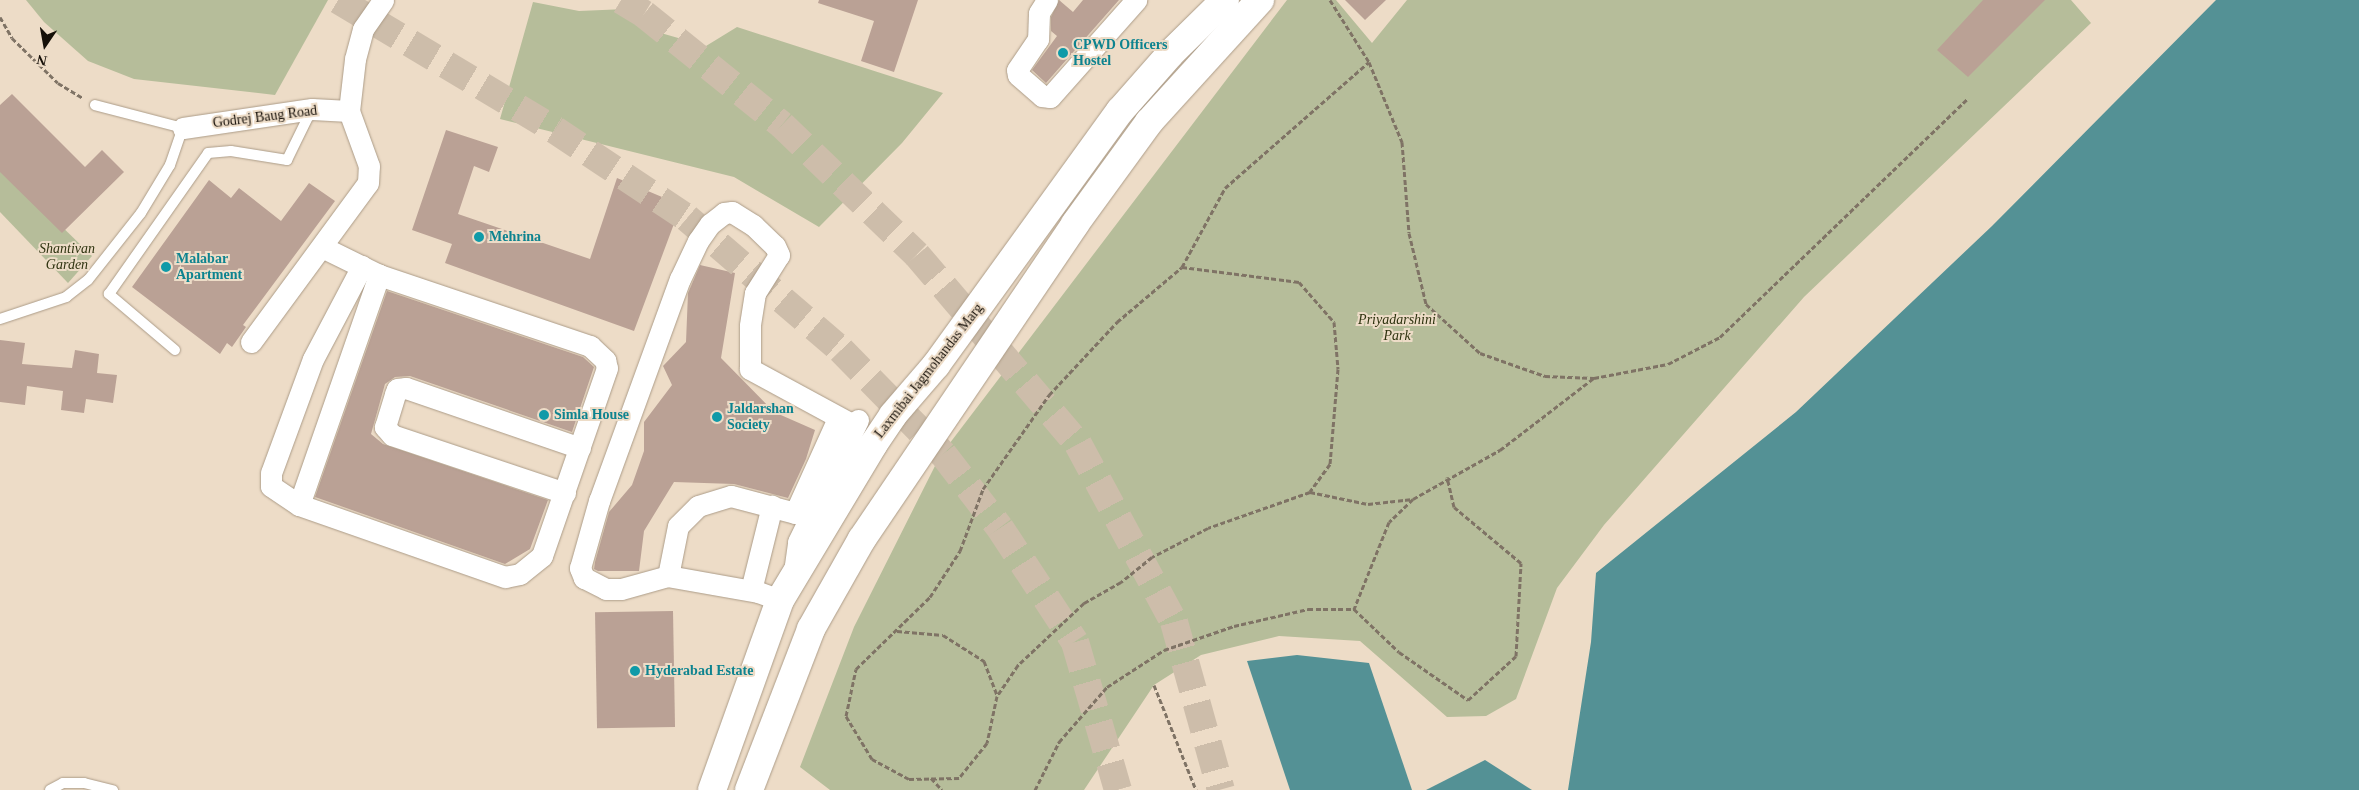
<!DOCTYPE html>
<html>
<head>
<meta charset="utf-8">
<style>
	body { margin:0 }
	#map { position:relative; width:2359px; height:790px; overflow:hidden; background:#eddcc7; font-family:"Times New Roman",serif }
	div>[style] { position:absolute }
	.green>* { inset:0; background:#b6bd9a }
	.water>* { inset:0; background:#549195 }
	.building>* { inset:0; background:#baa195; transform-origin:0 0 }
	.highway-tunnel>* { height:28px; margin-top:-14px; transform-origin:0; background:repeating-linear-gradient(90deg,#cdbdaa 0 28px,transparent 0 42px) }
	.path>* { height:3px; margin-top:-1.5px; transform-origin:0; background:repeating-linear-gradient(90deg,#7f7365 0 5px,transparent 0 7.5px) }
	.roads { filter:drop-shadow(0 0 1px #ac9c88) drop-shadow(0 0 1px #ac9c88) }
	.lane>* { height:10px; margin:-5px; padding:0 5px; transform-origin:5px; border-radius:5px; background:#fff }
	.street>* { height:21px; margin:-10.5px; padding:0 10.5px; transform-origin:10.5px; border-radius:10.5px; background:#fff }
	.secondary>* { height:28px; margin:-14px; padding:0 14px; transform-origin:14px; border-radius:14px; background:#fff }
	.dots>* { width:14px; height:14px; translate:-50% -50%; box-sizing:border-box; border:2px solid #eddcc7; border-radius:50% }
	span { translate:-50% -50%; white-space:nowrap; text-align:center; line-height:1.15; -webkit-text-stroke:4px #eddcc7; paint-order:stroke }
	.culture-label { font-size:14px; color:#0d838f; font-weight:700 }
	.left { translate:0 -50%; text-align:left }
	.street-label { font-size:14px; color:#161009 }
	.park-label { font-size:14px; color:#2e330f; font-style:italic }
	.north { position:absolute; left:20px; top:20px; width:50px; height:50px; -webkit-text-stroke:4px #eddcc7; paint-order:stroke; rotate:192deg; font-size:14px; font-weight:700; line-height:20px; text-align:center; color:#161009 }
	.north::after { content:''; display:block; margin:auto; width:18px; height:22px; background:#161009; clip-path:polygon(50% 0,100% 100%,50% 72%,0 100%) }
</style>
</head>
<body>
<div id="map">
	<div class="green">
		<i style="clip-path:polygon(26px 0,328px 0,275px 95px,134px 79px,88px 61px,44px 22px)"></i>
		<i style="clip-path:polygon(1287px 0,1336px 0,1372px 43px,1407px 0,2071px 0,2091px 23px,1804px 297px,1604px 525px,1557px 588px,1516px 699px,1486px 716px,1447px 717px,1360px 641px,1279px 636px,1201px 655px,1154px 685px,1084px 790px,830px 790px,800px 767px,854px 627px,940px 456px)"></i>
		<i style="clip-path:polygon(533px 2px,579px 11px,626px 9px,640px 27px,706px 46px,737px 27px,943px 93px,902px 143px,819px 227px,734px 177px,500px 119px)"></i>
		<i style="clip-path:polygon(0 166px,92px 256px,68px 283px,0 212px)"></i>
	</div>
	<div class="water">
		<i style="clip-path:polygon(2216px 0,2359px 0,2359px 790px,1568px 790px,1591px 642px,1596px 573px,1796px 412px,1992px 226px)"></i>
		<i style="clip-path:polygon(1297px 655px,1369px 663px,1412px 790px,1290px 790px,1247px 661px)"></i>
		<i style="clip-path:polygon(1485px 760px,1532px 790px,1426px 790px)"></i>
	</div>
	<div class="building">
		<i style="clip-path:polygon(819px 0,918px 0,894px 72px,861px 61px,874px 21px,818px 3px)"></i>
		<i style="clip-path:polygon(1059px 0,1073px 12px,1083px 0,1119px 0,1046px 83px,1032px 70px,1057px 36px,1051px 31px,1051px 17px)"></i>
		<i style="clip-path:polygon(1345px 0,1386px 0,1365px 20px)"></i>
		<i style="clip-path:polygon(1983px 0,2045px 0,1968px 77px,1937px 50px)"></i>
		<i style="clip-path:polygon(12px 94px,85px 167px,102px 150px,124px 172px,62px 233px,0 172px,0 105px)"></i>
		<i style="clip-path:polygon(446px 130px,498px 147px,489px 172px,474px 166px,458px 214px,590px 259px,617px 178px,681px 205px,634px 331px,445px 263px,452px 244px,412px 230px)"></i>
		<i style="clip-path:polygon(209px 180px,231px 198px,239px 188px,281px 221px,309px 183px,335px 201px,243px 325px,246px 327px,232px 347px,227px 343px,220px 354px,132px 287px)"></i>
		<i style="clip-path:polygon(700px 265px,735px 273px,721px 358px,774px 412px,815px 430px,806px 459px,788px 498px,734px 484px,674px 482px,644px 531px,639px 571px,598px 571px,594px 569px,595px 562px,609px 512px,632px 485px,644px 451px,644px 422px,672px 385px,663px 366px,686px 342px,688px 293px)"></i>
		<i style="clip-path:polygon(387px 291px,583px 357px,594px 367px,572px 432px,410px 376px,395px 377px,385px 384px,371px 434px,383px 444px,548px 500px,530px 549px,505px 564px,315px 497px)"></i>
		<i style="clip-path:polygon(0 340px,25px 343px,22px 364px,72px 368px,75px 350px,99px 354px,97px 373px,117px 375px,113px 403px,86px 399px,84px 413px,61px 410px,63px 391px,27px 386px,25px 405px,0 402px)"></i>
		<i style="left:673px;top:611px;width:116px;height:78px;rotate:89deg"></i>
	</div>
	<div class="highway-tunnel">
		<i style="left:338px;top:0;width:253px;rotate:30.9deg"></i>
		<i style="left:555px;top:130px;width:159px;rotate:33.7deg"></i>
		<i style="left:687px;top:218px;width:203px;rotate:40.6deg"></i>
		<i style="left:841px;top:350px;width:146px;rotate:45.6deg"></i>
		<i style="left:943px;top:454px;width:93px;rotate:52.4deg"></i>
		<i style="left:1000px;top:528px;width:136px;rotate:56.7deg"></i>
		<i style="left:1075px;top:642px;width:154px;rotate:73.8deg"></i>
		<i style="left:621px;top:0;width:27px;rotate:31deg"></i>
		<i style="left:644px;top:14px;width:177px;rotate:38.8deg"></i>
		<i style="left:782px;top:125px;width:187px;rotate:43.9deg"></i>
		<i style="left:917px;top:255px;width:248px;rotate:49.6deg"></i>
		<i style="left:1078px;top:444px;width:202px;rotate:61.7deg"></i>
		<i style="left:1174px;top:622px;width:174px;rotate:74.4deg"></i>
	</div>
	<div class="path">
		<i style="left:1330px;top:0;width:73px;rotate:57.8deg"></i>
		<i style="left:1369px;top:62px;width:87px;rotate:67.6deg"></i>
		<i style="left:1402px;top:142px;width:91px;rotate:85.6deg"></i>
		<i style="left:1409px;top:233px;width:73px;rotate:76.5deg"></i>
		<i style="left:1426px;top:304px;width:73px;rotate:42.2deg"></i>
		<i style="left:1480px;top:353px;width:69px;rotate:19.5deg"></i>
		<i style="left:1545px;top:376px;width:49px;rotate:2.3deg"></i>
		<i style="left:1594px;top:378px;width:75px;rotate:-10.7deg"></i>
		<i style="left:1668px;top:364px;width:59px;rotate:-27.4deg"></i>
		<i style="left:1720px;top:337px;width:343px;rotate:-43.9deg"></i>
		<i style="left:0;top:17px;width:24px;rotate:60deg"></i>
		<i style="left:12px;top:38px;width:64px;rotate:44.4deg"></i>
		<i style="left:58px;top:83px;width:29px;rotate:31deg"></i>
		<i style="left:1182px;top:267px;width:118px;rotate:7.3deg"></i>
		<i style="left:1299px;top:282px;width:53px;rotate:48.8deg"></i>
		<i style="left:1334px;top:322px;width:47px;rotate:85.1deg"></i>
		<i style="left:1338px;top:369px;width:95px;rotate:94.8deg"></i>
		<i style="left:1330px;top:464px;width:34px;rotate:126deg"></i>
		<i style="left:1310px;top:492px;width:108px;rotate:160.6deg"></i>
		<i style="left:1208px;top:528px;width:63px;rotate:152.6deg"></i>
		<i style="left:1152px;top:557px;width:40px;rotate:141deg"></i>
		<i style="left:1121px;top:582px;width:43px;rotate:150.4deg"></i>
		<i style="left:1084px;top:603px;width:91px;rotate:136.8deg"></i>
		<i style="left:1018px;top:665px;width:37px;rotate:124deg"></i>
		<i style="left:997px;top:696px;width:48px;rotate:102deg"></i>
		<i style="left:987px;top:743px;width:45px;rotate:128.7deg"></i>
		<i style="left:959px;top:778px;width:50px;rotate:178.9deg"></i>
		<i style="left:909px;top:779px;width:42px;rotate:-151.6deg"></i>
		<i style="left:872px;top:759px;width:50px;rotate:-121.2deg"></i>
		<i style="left:846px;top:716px;width:48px;rotate:-78deg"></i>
		<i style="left:856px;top:669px;width:103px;rotate:-44.2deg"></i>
		<i style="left:930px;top:597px;width:55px;rotate:-56.9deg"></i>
		<i style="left:960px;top:551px;width:66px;rotate:-69.6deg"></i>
		<i style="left:983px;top:489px;width:115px;rotate:-54.9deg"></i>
		<i style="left:1049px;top:395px;width:100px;rotate:-47deg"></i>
		<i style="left:1117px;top:322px;width:85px;rotate:-40.2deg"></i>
		<i style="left:1182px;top:267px;width:90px;rotate:-61.4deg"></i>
		<i style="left:1225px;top:188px;width:191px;rotate:-41.2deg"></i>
		<i style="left:1310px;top:492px;width:59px;rotate:11.7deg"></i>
		<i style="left:1368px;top:504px;width:45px;rotate:-6.3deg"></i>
		<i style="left:1413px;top:499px;width:100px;rotate:-29.4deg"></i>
		<i style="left:1500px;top:450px;width:118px;rotate:-37.5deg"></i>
		<i style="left:1413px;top:499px;width:33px;rotate:136deg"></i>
		<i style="left:1389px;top:522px;width:94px;rotate:111.9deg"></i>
		<i style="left:1354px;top:609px;width:62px;rotate:43.7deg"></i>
		<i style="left:1399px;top:652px;width:84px;rotate:34.8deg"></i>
		<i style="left:1468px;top:700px;width:65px;rotate:-42.5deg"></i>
		<i style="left:1516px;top:656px;width:93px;rotate:-86.9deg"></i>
		<i style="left:1521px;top:563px;width:87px;rotate:-140.1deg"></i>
		<i style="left:1454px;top:507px;width:31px;rotate:-103deg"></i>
		<i style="left:897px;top:631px;width:46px;rotate:5deg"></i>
		<i style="left:943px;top:635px;width:49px;rotate:32.4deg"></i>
		<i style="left:984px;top:661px;width:36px;rotate:69deg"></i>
		<i style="left:1154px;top:685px;width:113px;rotate:68.2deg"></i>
		<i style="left:931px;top:778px;width:16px;rotate:47deg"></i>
		<i style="left:1035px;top:790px;width:54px;rotate:-63.4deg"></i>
		<i style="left:1059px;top:742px;width:73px;rotate:-48.9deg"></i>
		<i style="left:1107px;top:687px;width:68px;rotate:-33deg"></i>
		<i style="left:1164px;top:650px;width:74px;rotate:-18.9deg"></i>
		<i style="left:1234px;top:626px;width:76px;rotate:-12.9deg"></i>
		<i style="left:1308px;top:609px;width:46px"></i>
	</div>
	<div class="roads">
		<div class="lane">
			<i style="left:0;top:319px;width:70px;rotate:-18.4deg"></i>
			<i style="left:66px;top:297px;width:28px;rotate:-38deg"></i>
			<i style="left:88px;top:280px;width:85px;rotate:-51.7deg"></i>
			<i style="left:141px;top:213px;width:56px;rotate:-58.9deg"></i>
			<i style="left:170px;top:165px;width:39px;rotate:-71deg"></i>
			<i style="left:183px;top:128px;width:91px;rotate:-165.4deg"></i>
			<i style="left:175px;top:350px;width:87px;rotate:-139.7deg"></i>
			<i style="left:109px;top:294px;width:172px;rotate:-54.9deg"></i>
			<i style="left:208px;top:153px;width:23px;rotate:-5deg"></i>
			<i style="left:231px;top:151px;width:57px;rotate:9.1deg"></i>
			<i style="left:287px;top:160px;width:57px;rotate:-63.9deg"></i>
			<i style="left:50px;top:790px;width:15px;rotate:-28deg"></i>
			<i style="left:63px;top:783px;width:21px"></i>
			<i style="left:84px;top:783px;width:30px;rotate:14deg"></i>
		</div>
		<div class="street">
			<i style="left:1047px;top:0;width:15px;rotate:122deg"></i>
			<i style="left:1039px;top:13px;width:26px;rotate:92deg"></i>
			<i style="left:1038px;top:39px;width:37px;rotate:124deg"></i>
			<i style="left:1017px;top:70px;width:5px;rotate:79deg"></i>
			<i style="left:1018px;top:75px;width:32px;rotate:41deg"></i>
			<i style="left:1042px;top:96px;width:8px;rotate:7deg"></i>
			<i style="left:1050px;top:97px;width:130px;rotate:-48.4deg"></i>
			<i style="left:183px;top:128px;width:130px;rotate:-8.4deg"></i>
			<i style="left:312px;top:109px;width:37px;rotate:3deg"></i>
			<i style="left:349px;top:111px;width:52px;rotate:-83.4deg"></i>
			<i style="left:355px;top:59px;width:31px;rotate:-75deg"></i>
			<i style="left:363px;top:29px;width:35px;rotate:-55deg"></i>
			<i style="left:322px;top:247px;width:64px;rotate:26.2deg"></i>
			<i style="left:379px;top:275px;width:223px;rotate:18.6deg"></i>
			<i style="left:590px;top:346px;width:21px;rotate:43deg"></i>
			<i style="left:605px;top:360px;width:8px;rotate:76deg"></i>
			<i style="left:607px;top:368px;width:199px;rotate:109.1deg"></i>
			<i style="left:542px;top:556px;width:28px;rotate:141deg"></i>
			<i style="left:520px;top:574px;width:15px;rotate:169deg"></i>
			<i style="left:505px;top:577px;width:218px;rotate:-160.7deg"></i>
			<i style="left:299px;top:505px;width:244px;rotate:-70.8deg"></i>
			<i style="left:251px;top:342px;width:197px;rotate:-53.7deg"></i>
			<i style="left:368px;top:183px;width:17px;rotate:-87deg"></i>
			<i style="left:369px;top:166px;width:59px;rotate:-110deg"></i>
			<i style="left:565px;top:493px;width:182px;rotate:-161.5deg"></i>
			<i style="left:392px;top:435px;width:11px;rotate:-131deg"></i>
			<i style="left:385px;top:427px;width:34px;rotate:-73deg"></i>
			<i style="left:395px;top:394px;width:5px;rotate:-68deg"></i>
			<i style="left:397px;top:389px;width:9px;rotate:-6deg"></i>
			<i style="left:406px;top:388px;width:184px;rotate:19deg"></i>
			<i style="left:299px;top:505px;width:34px;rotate:-146deg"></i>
			<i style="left:271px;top:486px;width:13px;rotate:-90deg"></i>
			<i style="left:271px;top:473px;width:121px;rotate:-69.8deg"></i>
			<i style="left:313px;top:359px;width:105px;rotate:-62.2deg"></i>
			<i style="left:794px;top:572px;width:30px;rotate:-82deg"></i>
			<i style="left:798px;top:542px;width:136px;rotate:-63.8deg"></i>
			<i style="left:668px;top:576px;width:51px;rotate:-78.7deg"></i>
			<i style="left:678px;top:526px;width:28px;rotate:-45deg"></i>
			<i style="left:698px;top:506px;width:34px;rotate:-17deg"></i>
			<i style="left:731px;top:496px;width:66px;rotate:14.9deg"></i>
			<i style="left:795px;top:513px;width:104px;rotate:-65.6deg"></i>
			<i style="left:751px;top:590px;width:87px;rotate:-76deg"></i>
			<i style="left:780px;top:600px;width:23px;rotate:-160deg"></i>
			<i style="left:758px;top:592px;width:91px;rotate:-169.9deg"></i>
			<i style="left:668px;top:576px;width:49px;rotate:164.5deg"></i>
			<i style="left:621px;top:589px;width:15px;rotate:180deg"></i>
			<i style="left:606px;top:589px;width:25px;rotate:-153deg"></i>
			<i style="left:584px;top:578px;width:11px;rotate:-112deg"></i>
			<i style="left:580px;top:568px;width:70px;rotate:-74.2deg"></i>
			<i style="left:599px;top:501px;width:236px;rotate:-70deg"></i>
			<i style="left:680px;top:279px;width:42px;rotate:-64.7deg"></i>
			<i style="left:698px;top:241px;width:21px;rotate:-55deg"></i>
			<i style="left:710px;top:224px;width:18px;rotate:-38deg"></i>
			<i style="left:724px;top:213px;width:8px;rotate:-7deg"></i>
			<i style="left:732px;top:212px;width:25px;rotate:32deg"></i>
			<i style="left:753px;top:225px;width:30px;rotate:44deg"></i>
			<i style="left:775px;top:246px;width:10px;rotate:66deg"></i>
			<i style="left:779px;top:255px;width:45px;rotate:122.3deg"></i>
			<i style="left:755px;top:293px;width:33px;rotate:99deg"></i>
			<i style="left:750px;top:326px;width:43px;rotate:90deg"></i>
			<i style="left:750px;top:369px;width:119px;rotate:28.5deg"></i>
		</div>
		<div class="secondary">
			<i style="left:712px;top:790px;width:202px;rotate:-70.3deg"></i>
			<i style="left:780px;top:600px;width:181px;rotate:-59deg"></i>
			<i style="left:873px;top:445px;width:36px;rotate:-56deg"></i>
			<i style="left:893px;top:415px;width:66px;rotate:-49.3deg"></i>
			<i style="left:936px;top:365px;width:314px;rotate:-54.1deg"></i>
			<i style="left:1120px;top:111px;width:76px;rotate:-48.7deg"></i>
			<i style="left:1170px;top:54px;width:77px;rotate:-44.5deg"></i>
			<i style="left:749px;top:790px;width:173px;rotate:-68.9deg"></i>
			<i style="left:811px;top:629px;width:103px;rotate:-60.5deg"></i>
			<i style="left:862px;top:539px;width:380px;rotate:-55.9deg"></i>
			<i style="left:1075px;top:224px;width:126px;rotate:-54deg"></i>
			<i style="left:1149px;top:122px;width:165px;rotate:-47.7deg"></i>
		</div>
	</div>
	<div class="dots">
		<i style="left:1063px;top:53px;background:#0f9aa8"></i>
		<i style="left:479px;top:237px;background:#0f9aa8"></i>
		<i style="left:166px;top:267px;background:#0f9aa8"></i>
		<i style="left:544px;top:415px;background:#0f9aa8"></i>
		<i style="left:717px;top:417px;background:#0f9aa8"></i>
		<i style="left:635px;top:671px;background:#0f9aa8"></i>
	</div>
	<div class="culture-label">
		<span class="left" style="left:1073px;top:53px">CPWD Officers<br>Hostel</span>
		<span class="left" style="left:489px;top:237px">Mehrina</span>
		<span class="left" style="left:176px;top:267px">Malabar<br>Apartment</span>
		<span class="left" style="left:727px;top:417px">Jaldarshan<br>Society</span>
		<span class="left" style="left:554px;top:415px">Simla House</span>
		<span class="left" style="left:645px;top:671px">Hyderabad Estate</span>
	</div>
	<div class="street-label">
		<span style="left:265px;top:117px;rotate:-7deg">Godrej Baug Road</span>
		<span style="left:929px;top:371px;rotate:-52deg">Laxmibai Jagmohandas Marg</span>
	</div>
	<div class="park-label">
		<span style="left:67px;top:257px">Shantivan<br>Garden</span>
		<span style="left:1397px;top:328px">Priyadarshini<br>Park</span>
	</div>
	<div class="north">N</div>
</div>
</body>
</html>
